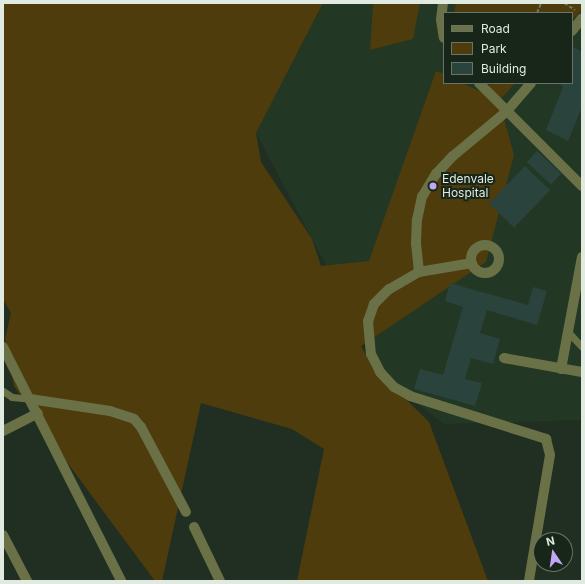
<!DOCTYPE html>
<html>
<head>
<meta charset="utf-8">
<style>
	body { margin:0 }
	#map { position:relative; width:585px; height:584px; overflow:hidden; background:#212f22; font-family:Inter,sans-serif }
	div>[style] { position:absolute }
	.built>* { inset:0; background:#223724 }
	.green>* { inset:0; background:#4e3c0c }
	.building>* { inset:0; background:#2b433d; transform-origin:0 0 }
	.path>* { height:2px; margin-top:-1px; transform-origin:0; background:repeating-linear-gradient(90deg,#6b776b 0 4px,transparent 0 6px) }
	.lane>* { height:7px; margin:-3.5px; padding:0 3.5px; transform-origin:3.5px; border-radius:3.5px; background:#6a7146 }
	.street>* { height:10px; margin:-5px; padding:0 5px; transform-origin:5px; border-radius:5px; background:#6a7146 }
	.street>.ring { margin:-5px; padding:0; box-sizing:content-box; background:none; border:10px solid #6a7146; border-radius:50% }
	.dots>* { width:11px; height:11px; translate:-50% -50%; box-sizing:border-box; border:2px solid #172618; border-radius:50% }
	span { translate:-50% -50%; white-space:nowrap; text-align:center; line-height:1.15; -webkit-text-stroke:4px #172618; paint-order:stroke }
	.poi-label { font-size:12px; color:#e1eae1 }
	.left { translate:0 -50%; text-align:left }
	.frame { position:absolute; inset:0; border:4px solid #e1eae1; pointer-events:none }
	.legend { position:absolute; left:443px; top:12px; width:130px; height:72px; box-sizing:border-box; background:#172618; border:1px solid #687468; margin:0; padding:5px 7px; list-style:none; font-size:12px; color:#e1eae1 }
	.legend li { display:flex; align-items:center; gap:8px; height:20px }
	.legend b { width:20px; border:1px solid #687468 }
	.north { position:absolute; left:533px; top:532px; width:40px; height:40px; box-sizing:border-box; background:#172618; border:1px solid #687468; border-radius:50%; rotate:347deg; font-size:11px; font-weight:700; line-height:16px; text-align:center; color:#e1eae1 }
	.north::after { content:''; display:block; margin:auto; width:14px; height:18px; background:#bfa8f4; clip-path:polygon(50% 0,100% 100%,50% 72%,0 100%) }
</style>
</head>
<body>
<div id="map">
	<div class="built">
		<i style="clip-path:polygon(evenodd,323px 3px,582px 3px,582px 420px,444px 424px,387px 380px,256px 133px,323px 3px,444px 13px,572px 13px,572px 83px,444px 83px,444px 13px)"></i>
	</div>
	<div class="green">
		<i style="clip-path:polygon(3px 3px,323px 3px,256px 133px,261px 162px,312px 239px,321px 266px,369px 261px,436px 71px,444px 74px,444px 83px,462px 83px,498px 100px,488px 83px,515px 83px,499px 101px,514px 155px,486px 262px,361px 346px,371px 365px,429px 422px,488px 581px,297px 581px,324px 449px,292px 429px,201px 403px,162px 581px,155px 581px,55px 446px,14px 386px,5px 339px,11px 313px,3px 299px)"></i>
		<i style="clip-path:polygon(373px 3px,420px 3px,413px 39px,370px 50px)"></i>
		<i style="clip-path:polygon(456px 3px,582px 3px,582px 10px,572px 20px,572px 13px,454px 13px)"></i>
	</div>
	<div class="building">
		<i style="clip-path:polygon(572px 46px,582px 52px,582px 107px,568px 141px,546px 130px,563px 87px,559px 83px,572px 83px)"></i>
		<i style="left:537px;top:151px;width:33px;height:15px;rotate:43deg"></i>
		<i style="left:525px;top:166px;width:35px;height:52px;rotate:44deg"></i>
		<i style="clip-path:polygon(450px 283px,528px 305px,533px 287px,547px 291px,537px 325px,487px 310px,480px 333px,500px 339px,493px 364px,471px 358px,465px 379px,482px 383px,475px 406px,414px 389px,420px 369px,443px 375px,463px 307px,445px 301px)"></i>
	</div>
	<div class="path">
		<i style="left:564px;top:3px;width:13px;rotate:32deg"></i>
		<i style="left:537px;top:13px;width:11px;rotate:-68deg"></i>
	</div>
	<div class="lane">
		<i style="left:569px;top:333px;width:19px;rotate:47deg"></i>
		<i style="left:3px;top:391px;width:11px;rotate:34deg"></i>
		<i style="left:12px;top:397px;width:18px;rotate:6deg"></i>
	</div>
	<div class="street">
		<i style="left:443px;top:3px;width:17px;rotate:97deg"></i>
		<i style="left:441px;top:20px;width:18px;rotate:81deg"></i>
		<i style="left:572px;top:31px;width:16px;rotate:-52deg"></i>
		<i style="left:479px;top:83px;width:146px;rotate:45deg"></i>
		<i class="ring" style="left:471px;top:245px;width:18px;height:18px"></i>
		<i style="left:472px;top:263px;width:54px;rotate:170.4deg"></i>
		<i style="left:419px;top:272px;width:28px;rotate:-96deg"></i>
		<i style="left:416px;top:244px;width:24px;rotate:-88deg"></i>
		<i style="left:417px;top:220px;width:24px;rotate:-78deg"></i>
		<i style="left:422px;top:197px;width:27px;rotate:-59deg"></i>
		<i style="left:436px;top:174px;width:25px;rotate:-47deg"></i>
		<i style="left:453px;top:156px;width:69px;rotate:-39.7deg"></i>
		<i style="left:506px;top:112px;width:38px;rotate:-49deg"></i>
		<i style="left:419px;top:272px;width:34px;rotate:150deg"></i>
		<i style="left:389px;top:289px;width:21px;rotate:135deg"></i>
		<i style="left:374px;top:304px;width:18px;rotate:109deg"></i>
		<i style="left:368px;top:321px;width:33px;rotate:85deg"></i>
		<i style="left:371px;top:354px;width:20px;rotate:63deg"></i>
		<i style="left:380px;top:372px;width:21px;rotate:47deg"></i>
		<i style="left:394px;top:387px;width:18px;rotate:29deg"></i>
		<i style="left:410px;top:396px;width:143px;rotate:17.5deg"></i>
		<i style="left:546px;top:439px;width:16px;rotate:76deg"></i>
		<i style="left:550px;top:455px;width:128px;rotate:99.5deg"></i>
		<i style="left:3px;top:347px;width:262px;rotate:63.2deg"></i>
		<i style="left:504px;top:358px;width:79px;rotate:10.2deg"></i>
		<i style="left:561px;top:369px;width:114px;rotate:-79.4deg"></i>
		<i style="left:30px;top:399px;width:81px;rotate:8.5deg"></i>
		<i style="left:110px;top:411px;width:25px;rotate:18deg"></i>
		<i style="left:134px;top:419px;width:11px;rotate:49deg"></i>
		<i style="left:141px;top:427px;width:96px;rotate:62.1deg"></i>
		<i style="left:3px;top:431px;width:39px;rotate:-27deg"></i>
		<i style="left:194px;top:527px;width:60px;rotate:64.3deg"></i>
		<i style="left:3px;top:535px;width:52px;rotate:62.4deg"></i>
	</div>
	<div class="dots">
		<i style="left:433px;top:186px;background:#bfa8f4"></i>
	</div>
	<div class="poi-label">
		<span class="left" style="left:442px;top:186px">Edenvale<br>Hospital</span>
	</div>
	<div class="frame"></div>
	<ul class="legend">
	<li><b style="height:5px;background:#6a7146"></b>Road</li>
	<li><b style="height:11px;background:#4e3c0c"></b>Park</li>
	<li><b style="height:11px;background:#2b433d"></b>Building</li>
	</ul>
	<div class="north">N</div>
</div>
</body>
</html>
